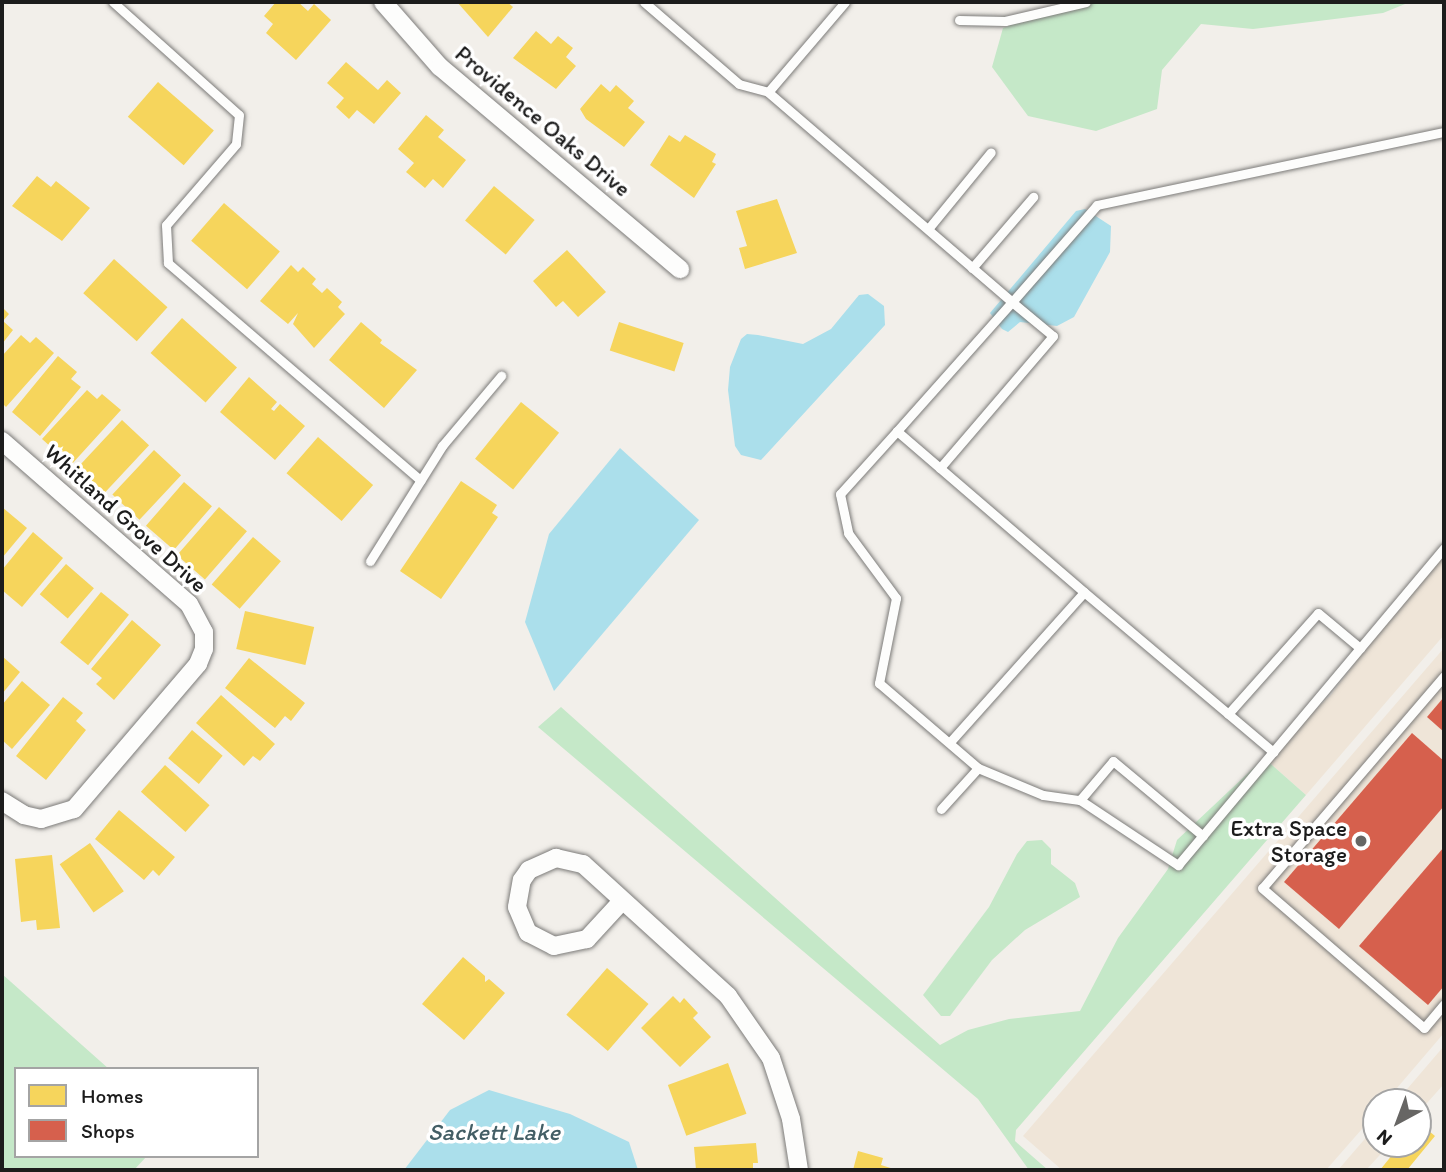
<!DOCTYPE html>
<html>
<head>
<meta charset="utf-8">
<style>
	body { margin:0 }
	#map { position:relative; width:1446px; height:1172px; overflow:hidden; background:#f2efea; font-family:Itim,sans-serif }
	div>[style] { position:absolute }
	.built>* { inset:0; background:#efe5d8 }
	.green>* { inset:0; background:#c5e8c8 }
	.water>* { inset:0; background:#abdfeb }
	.homes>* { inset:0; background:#f6d55c; transform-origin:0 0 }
	.shops>* { inset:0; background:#d6604d }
	.roads { filter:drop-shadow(0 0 2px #7c7b79) drop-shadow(0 0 2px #7c7b79) }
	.lane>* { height:9px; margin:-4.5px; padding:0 4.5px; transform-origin:4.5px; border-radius:4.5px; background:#fdfdfc }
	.street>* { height:18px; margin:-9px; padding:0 9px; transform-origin:9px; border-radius:9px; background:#fdfdfc }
	.dots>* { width:19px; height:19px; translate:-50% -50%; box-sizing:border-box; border:4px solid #fff; border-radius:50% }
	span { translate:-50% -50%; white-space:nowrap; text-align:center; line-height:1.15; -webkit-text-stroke:7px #fff; paint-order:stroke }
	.street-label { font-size:23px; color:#1c1c1c }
	.poi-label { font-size:23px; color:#1c1c1c }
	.right { translate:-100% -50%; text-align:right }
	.water-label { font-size:24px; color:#435e65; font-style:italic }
	.frame { position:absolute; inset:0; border:4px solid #1c1c1c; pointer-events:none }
	.legend { position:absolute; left:14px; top:1067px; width:245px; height:91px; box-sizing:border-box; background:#fff; border:2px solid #a4a4a4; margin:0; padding:9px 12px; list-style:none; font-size:21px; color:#1c1c1c }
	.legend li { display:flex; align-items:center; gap:14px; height:35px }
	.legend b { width:35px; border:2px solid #a4a4a4 }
	.north { position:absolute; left:1362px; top:1088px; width:70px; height:70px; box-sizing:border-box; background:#fff; border:2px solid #a4a4a4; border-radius:50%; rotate:221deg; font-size:19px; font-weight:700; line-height:28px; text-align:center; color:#1c1c1c }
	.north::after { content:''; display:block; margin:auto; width:24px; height:32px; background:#676664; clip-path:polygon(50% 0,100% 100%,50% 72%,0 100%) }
</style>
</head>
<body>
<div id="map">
	<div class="built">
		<i style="clip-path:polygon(1444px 543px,1444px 635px,1306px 795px,1264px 758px,1331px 695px)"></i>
		<i style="clip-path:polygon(1444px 648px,1444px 1033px,1385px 1102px,1376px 1102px,1376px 1113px,1326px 1170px,1062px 1170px,1023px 1136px)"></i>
		<i style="clip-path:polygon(1444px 1046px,1444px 1084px,1418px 1113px,1418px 1102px,1396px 1102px)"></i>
		<i style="clip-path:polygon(1376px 1126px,1376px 1144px,1390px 1144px,1366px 1170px,1338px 1170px)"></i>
	</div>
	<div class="green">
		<i style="clip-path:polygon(1067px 2px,1410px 2px,1383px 13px,1253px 29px,1201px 24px,1162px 70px,1157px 109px,1096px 131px,1028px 116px,992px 67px,1003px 28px)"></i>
		<i style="clip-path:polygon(561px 707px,940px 1045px,968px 1030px,1009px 1019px,1080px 1011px,1118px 938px,1168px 869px,1177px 840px,1264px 758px,1306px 795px,1016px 1130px,1015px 1141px,1048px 1170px,1029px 1170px,978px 1099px,538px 727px)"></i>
		<i style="clip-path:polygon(1042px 840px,1051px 849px,1051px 864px,1075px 883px,1080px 897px,1025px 930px,992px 960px,950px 1016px,941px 1016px,923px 995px,989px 907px,1017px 854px,1027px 841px)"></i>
		<i style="clip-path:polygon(2px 974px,109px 1069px,16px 1069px,16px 1156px,147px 1156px,134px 1170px,2px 1170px)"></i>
	</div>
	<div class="water">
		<i style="clip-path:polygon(1085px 209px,1111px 226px,1110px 252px,1074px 317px,1057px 326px,1020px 322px,1008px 332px,1002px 329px,990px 313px,1076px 211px)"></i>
		<i style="clip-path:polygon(868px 294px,884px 306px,885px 325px,761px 460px,741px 455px,735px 446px,728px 390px,730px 367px,741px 339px,747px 334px,758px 335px,803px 344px,831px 329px,859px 295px)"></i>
		<i style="clip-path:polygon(620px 448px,699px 520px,554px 691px,525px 622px,549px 534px)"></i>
		<i style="clip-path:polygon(489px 1090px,570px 1114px,629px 1142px,638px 1170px,404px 1170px,450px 1110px)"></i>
	</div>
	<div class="homes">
		<i style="clip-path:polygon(276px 2px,298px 2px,308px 11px,314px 4px,331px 20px,296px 60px,266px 33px,273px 24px,264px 16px)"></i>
		<i style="clip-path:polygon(457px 2px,507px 2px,513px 7px,488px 37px)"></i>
		<i style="clip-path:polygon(536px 31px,551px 44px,558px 36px,573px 48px,566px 57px,576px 66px,556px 89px,513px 58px)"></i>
		<i style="clip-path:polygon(346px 62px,378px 90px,387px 80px,401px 93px,374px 124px,357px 110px,349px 119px,336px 107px,344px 98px,327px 83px)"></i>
		<i style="left:158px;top:82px;width:74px;height:46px;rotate:41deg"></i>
		<i style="clip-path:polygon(601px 84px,610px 92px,616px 85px,634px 101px,628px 108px,645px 122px,624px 147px,586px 119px,580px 109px)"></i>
		<i style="clip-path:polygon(426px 115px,444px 130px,438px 137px,466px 160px,443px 188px,433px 179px,425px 188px,406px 172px,414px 163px,398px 149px)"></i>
		<i style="clip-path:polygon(669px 135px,680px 142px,685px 135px,716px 154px,712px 162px,716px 164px,694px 198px,650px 165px)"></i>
		<i style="clip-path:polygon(37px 176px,51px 187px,56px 181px,90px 208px,62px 241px,12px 206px)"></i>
		<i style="left:494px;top:186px;width:53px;height:45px;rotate:40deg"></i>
		<i style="clip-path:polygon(777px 199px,797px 253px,745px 269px,739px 248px,747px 246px,736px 211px)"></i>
		<i style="left:224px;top:203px;width:74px;height:50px;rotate:41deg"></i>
		<i style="clip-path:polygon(567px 250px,606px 292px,578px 317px,563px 301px,556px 307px,533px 281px)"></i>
		<i style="left:114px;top:259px;width:72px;height:46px;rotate:42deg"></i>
		<i style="clip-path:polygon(291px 265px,298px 272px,303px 267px,316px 279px,312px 284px,322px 293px,327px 288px,342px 302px,338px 307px,345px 314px,314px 348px,293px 324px,298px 313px,288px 324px,260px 301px)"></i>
		<i style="clip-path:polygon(2px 307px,9px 314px,3px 321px,13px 330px,2px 344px)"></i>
		<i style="left:182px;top:318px;width:74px;height:47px;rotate:42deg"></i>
		<i style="clip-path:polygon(361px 322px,382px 340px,380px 343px,417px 370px,384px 408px,329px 360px)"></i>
		<i style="left:619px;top:322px;width:68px;height:30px;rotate:18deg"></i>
		<i style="clip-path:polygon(21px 335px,30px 343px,36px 337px,54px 353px,6px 407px,2px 403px,2px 356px)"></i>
		<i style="clip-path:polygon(58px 356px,77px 372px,71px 379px,81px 387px,40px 436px,12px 412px)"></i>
		<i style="clip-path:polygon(249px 377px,277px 402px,271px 409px,274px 411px,280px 404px,305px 426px,275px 460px,220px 412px)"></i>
		<i style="clip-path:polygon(87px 390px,97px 399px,102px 394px,121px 410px,71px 465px,42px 439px)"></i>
		<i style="left:521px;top:402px;width:49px;height:73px;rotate:39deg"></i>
		<i style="left:122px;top:420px;width:37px;height:65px;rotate:43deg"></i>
		<i style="left:318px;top:437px;width:73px;height:48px;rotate:41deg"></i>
		<i style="left:154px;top:450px;width:37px;height:61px;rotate:43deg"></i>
		<i style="clip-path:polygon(461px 481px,497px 505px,492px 513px,498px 517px,441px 599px,400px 571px)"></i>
		<i style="left:184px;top:482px;width:37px;height:58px;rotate:41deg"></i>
		<i style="clip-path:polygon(2px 507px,27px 528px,2px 558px)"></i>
		<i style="left:219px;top:507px;width:37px;height:64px;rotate:41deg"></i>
		<i style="clip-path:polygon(33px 532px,63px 558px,22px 607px,2px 590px,2px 570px)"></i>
		<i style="left:253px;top:537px;width:37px;height:63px;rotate:41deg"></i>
		<i style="left:66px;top:564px;width:37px;height:40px;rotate:41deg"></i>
		<i style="left:101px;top:592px;width:36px;height:65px;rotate:39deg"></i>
		<i style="left:245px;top:611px;width:71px;height:39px;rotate:13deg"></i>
		<i style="clip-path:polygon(132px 620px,161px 645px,114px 700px,96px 684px,102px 678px,91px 669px)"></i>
		<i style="clip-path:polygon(2px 656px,20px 672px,2px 694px)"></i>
		<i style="clip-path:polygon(249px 658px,305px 703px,291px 721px,285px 716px,275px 728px,225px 688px)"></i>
		<i style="clip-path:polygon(22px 681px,50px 705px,12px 749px,2px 740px,2px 705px)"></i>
		<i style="clip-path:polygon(221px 695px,275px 744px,260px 761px,253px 756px,244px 766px,196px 723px)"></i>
		<i style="clip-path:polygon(63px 697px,83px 713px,76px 721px,86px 730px,46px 780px,16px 756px)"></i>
		<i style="left:192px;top:730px;width:40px;height:37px;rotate:40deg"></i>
		<i style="left:165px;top:765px;width:60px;height:36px;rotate:42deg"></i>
		<i style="clip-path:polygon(119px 810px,175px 857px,159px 876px,153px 870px,144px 880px,95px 839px)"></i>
		<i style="left:90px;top:843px;width:59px;height:37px;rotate:55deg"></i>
		<i style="clip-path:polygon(52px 855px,60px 928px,37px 930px,36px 920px,21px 922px,15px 859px)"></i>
		<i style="clip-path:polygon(463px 957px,485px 976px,485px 982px,489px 979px,505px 993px,464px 1040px,422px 1004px)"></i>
		<i style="left:607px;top:968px;width:55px;height:62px;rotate:41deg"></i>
		<i style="clip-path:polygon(673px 996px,680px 1003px,684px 998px,698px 1013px,693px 1018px,711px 1037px,680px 1067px,641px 1028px)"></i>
		<i style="left:728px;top:1063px;width:54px;height:64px;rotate:70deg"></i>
		<i style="clip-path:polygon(1418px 1122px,1435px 1136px,1407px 1170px,1380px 1170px,1401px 1144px,1418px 1144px)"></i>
		<i style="clip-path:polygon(756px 1143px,758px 1163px,753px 1163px,753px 1170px,696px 1170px,694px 1147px)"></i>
		<i style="clip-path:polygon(858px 1151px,883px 1158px,881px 1165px,897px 1170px,853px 1170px)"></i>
	</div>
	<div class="shops">
		<i style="clip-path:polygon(1444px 697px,1444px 732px,1427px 717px)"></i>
		<i style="clip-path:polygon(1412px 733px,1444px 761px,1444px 806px,1339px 929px,1284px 882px)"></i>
		<i style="clip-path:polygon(1444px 847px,1444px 986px,1428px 1005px,1359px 946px)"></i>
	</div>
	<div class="roads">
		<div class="lane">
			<i style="left:113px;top:2px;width:169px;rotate:41.9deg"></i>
			<i style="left:239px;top:115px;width:29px;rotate:96deg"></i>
			<i style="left:236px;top:144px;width:107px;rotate:130.8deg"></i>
			<i style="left:166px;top:225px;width:38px;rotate:87deg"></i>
			<i style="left:168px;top:263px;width:333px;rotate:40.7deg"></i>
			<i style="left:644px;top:2px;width:125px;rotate:40.8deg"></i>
			<i style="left:739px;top:84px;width:30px;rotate:15deg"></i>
			<i style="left:845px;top:2px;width:118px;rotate:130.5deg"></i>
			<i style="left:768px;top:92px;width:322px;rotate:40.7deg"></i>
			<i style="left:1012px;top:302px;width:129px;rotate:-48.8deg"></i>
			<i style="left:1097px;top:205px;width:355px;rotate:-11.9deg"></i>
			<i style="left:959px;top:20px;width:46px;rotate:1.2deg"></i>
			<i style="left:1005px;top:21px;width:83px;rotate:-13.2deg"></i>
			<i style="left:928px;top:229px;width:99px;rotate:-50.7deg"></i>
			<i style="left:972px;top:268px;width:94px;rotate:-49.3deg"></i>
			<i style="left:897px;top:431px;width:173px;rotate:-48.3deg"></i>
			<i style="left:1012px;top:302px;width:53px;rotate:39.7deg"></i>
			<i style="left:1053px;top:336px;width:174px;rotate:130.6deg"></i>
			<i style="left:370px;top:561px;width:136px;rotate:-57.9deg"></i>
			<i style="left:442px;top:446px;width:92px;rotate:-49.9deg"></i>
			<i style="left:1084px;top:592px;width:247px;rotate:-139.3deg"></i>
			<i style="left:897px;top:431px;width:85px;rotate:132.1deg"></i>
			<i style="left:840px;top:494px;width:40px;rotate:78deg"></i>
			<i style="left:848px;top:533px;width:81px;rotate:53.6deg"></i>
			<i style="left:896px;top:598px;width:87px;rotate:101.3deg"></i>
			<i style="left:879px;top:683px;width:130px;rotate:40.6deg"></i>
			<i style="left:978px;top:768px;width:70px;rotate:22.6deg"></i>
			<i style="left:1043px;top:795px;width:37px;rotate:8deg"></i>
			<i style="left:1080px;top:800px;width:118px;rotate:33.6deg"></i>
			<i style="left:1178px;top:865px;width:414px;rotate:-50deg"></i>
			<i style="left:1444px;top:676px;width:279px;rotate:130.6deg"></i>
			<i style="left:1262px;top:888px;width:214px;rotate:40.8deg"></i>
			<i style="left:1424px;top:1028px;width:31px;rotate:-50deg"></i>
			<i style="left:1228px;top:714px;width:135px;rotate:-48.3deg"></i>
			<i style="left:1318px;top:613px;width:55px;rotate:39.8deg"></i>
			<i style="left:950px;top:742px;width:201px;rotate:-48.2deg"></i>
			<i style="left:1084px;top:592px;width:248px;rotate:40.2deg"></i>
			<i style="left:1080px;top:800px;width:51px;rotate:-49.8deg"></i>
			<i style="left:1113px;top:761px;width:117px;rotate:39.8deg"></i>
			<i style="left:941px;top:809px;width:55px;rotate:-47.9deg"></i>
		</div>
		<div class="street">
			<i style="left:383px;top:2px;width:86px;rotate:48.8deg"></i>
			<i style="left:440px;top:67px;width:314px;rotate:40.1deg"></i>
			<i style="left:2px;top:441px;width:248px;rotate:41.1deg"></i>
			<i style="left:189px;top:604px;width:32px;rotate:62deg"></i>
			<i style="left:204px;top:632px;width:17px;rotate:90deg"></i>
			<i style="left:204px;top:649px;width:16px;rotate:112deg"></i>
			<i style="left:198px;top:664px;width:191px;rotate:130.5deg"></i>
			<i style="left:74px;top:809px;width:34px;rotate:163deg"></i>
			<i style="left:41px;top:819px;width:17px;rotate:-167deg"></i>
			<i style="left:24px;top:815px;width:26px;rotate:-148deg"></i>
			<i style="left:622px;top:901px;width:52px;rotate:132.6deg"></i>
			<i style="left:587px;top:939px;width:34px;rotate:168deg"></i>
			<i style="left:554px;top:946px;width:29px;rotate:-153deg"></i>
			<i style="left:528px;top:933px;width:28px;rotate:-113deg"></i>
			<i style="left:517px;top:907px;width:27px;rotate:-80deg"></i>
			<i style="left:522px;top:880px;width:12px;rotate:-55deg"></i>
			<i style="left:529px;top:870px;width:30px;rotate:-24deg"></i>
			<i style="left:556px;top:858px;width:28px;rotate:13deg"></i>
			<i style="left:583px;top:864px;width:196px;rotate:42.3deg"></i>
			<i style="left:728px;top:996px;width:75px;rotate:55.3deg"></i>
			<i style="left:771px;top:1058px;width:64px;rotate:71.8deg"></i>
			<i style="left:791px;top:1119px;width:52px;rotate:81.1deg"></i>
		</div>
	</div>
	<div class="dots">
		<i style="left:1361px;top:841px;background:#676664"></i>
	</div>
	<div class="street-label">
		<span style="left:543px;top:121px;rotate:40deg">Providence Oaks Drive</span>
		<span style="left:126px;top:518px;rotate:42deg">Whitland Grove Drive</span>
	</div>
	<div class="poi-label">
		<span class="right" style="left:1347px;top:841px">Extra Space<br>Storage</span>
	</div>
	<div class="water-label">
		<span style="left:494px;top:1132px">Sackett Lake</span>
	</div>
	<div class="frame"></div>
	<ul class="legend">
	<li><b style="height:19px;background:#f6d55c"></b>Homes</li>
	<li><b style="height:19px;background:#d6604d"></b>Shops</li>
	</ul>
	<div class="north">N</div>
</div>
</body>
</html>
